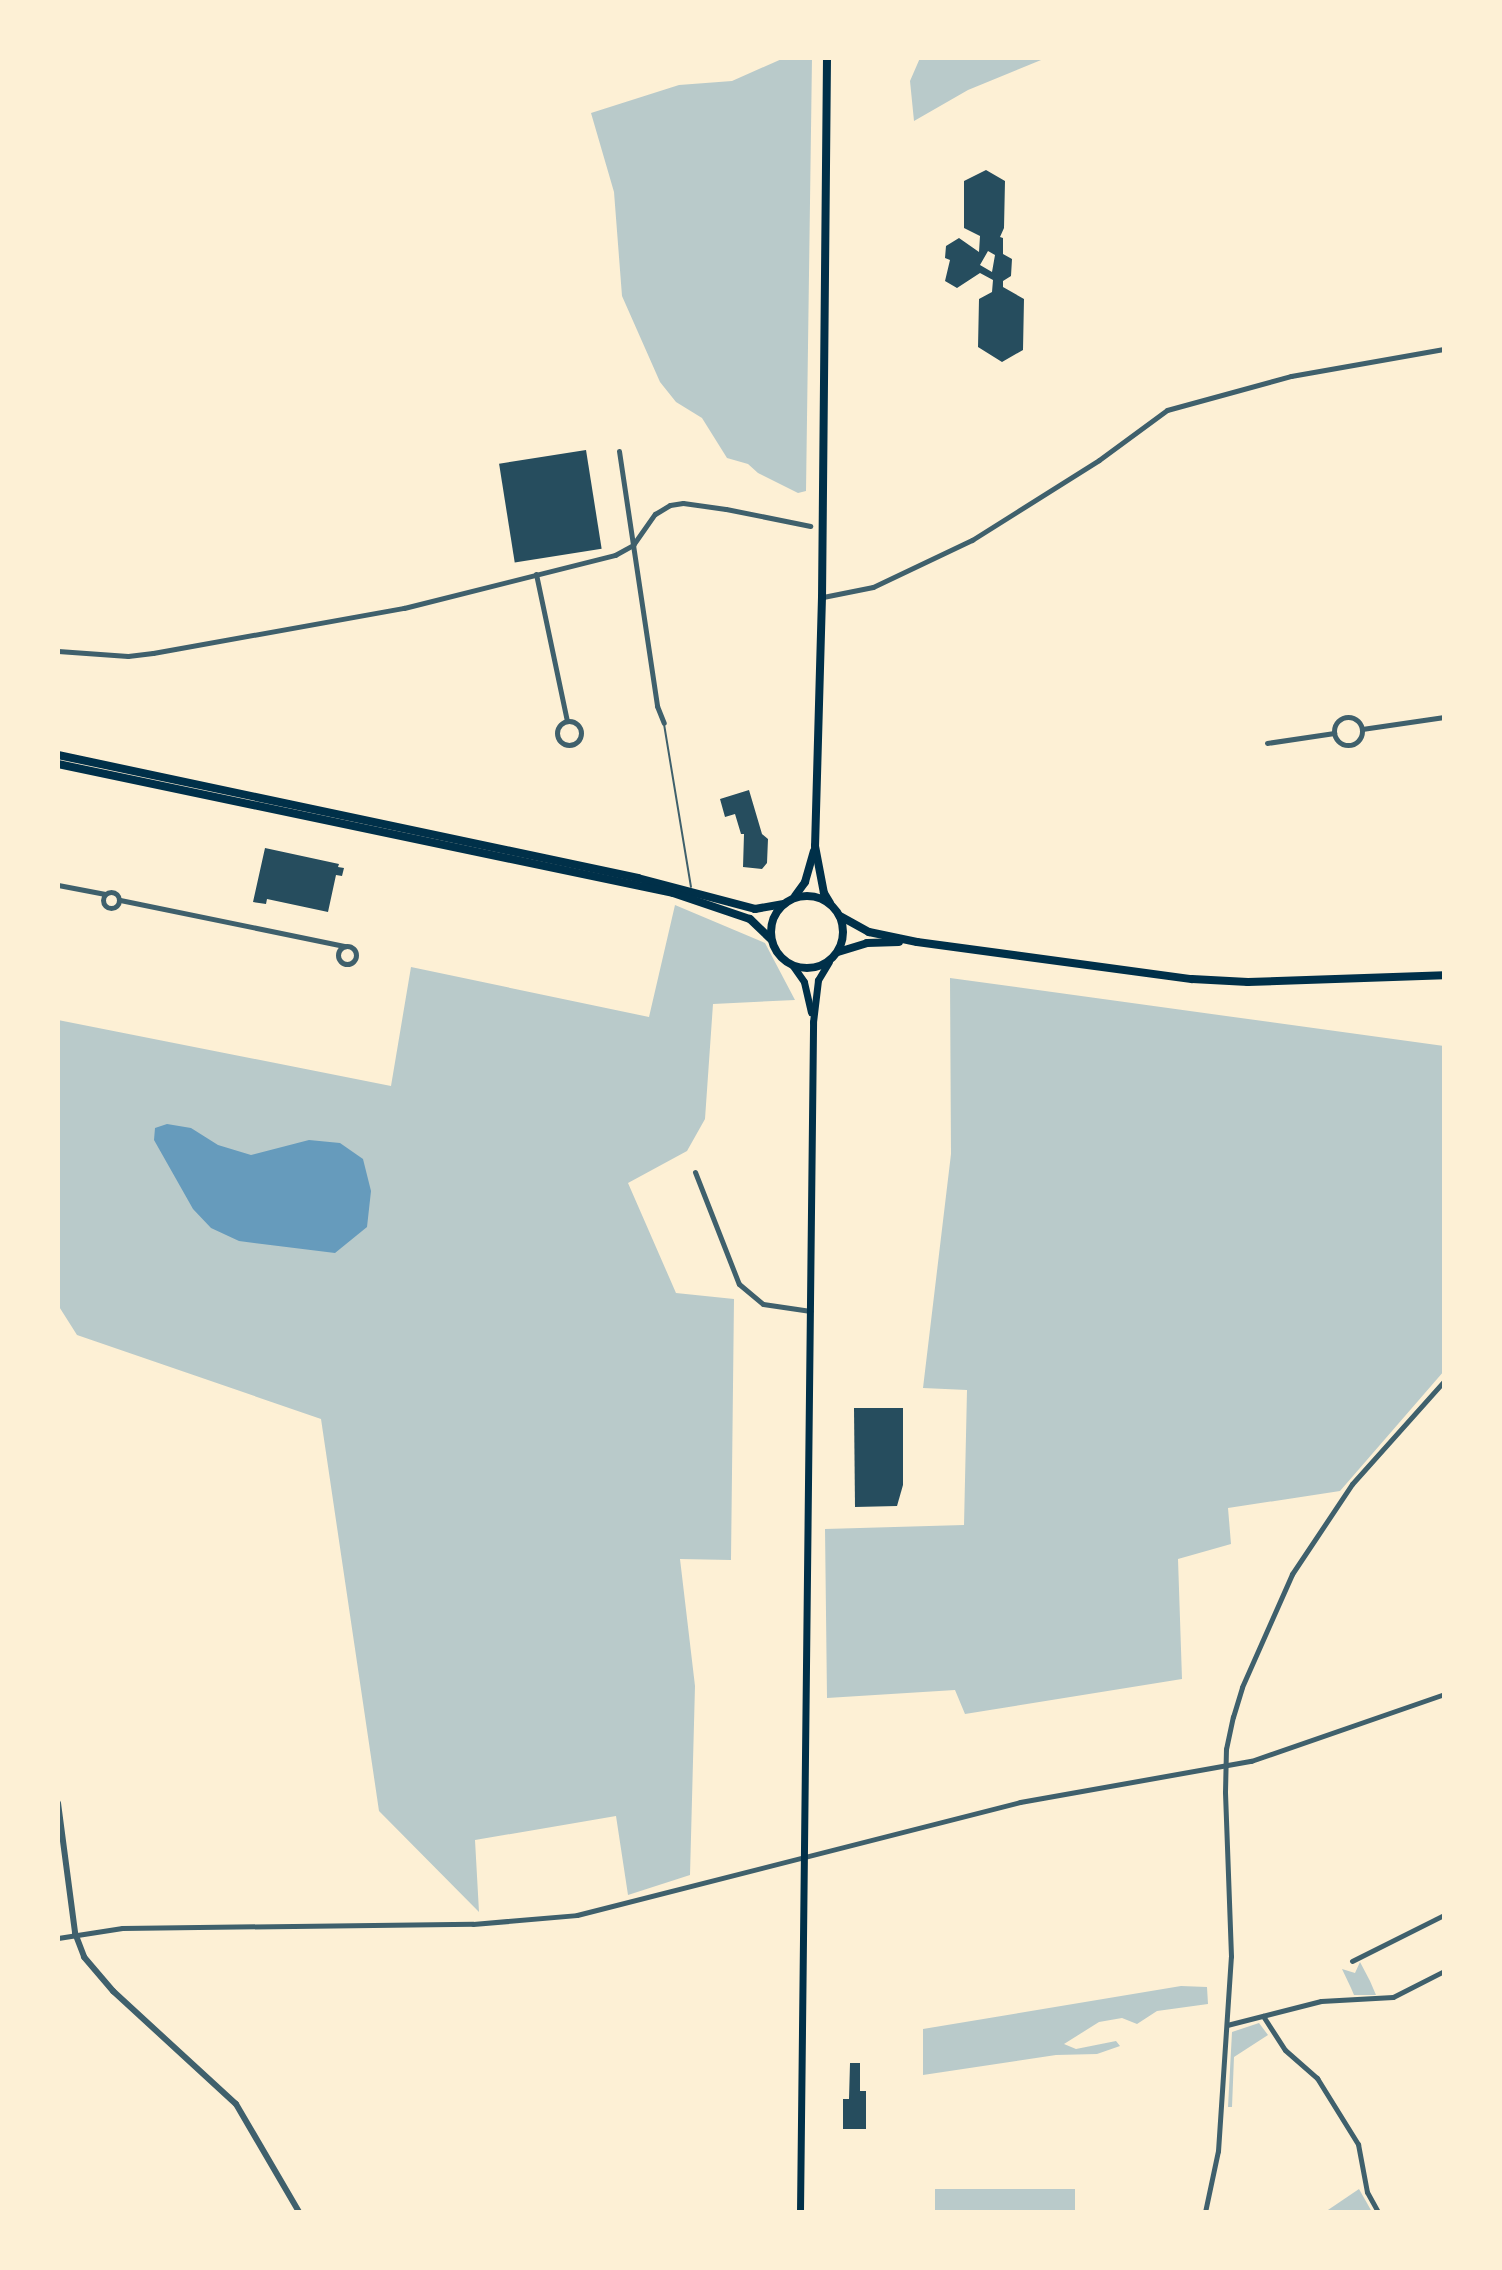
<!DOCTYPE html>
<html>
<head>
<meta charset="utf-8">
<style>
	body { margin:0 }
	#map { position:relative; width:1502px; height:2270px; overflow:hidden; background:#fdf0d5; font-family:"Open Sans",sans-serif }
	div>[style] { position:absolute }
	.green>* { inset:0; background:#b9caca; transform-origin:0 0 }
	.water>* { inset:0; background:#669bbc }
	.building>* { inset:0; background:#264d5e; transform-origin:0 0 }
	.service>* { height:2px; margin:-1px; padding:0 1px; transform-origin:1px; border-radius:1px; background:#3f606c }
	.minor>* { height:5px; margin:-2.5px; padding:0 2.5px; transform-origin:2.5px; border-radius:2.5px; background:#3f606c }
	.minor>.ring { margin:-2.5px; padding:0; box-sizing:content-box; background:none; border:5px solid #3f606c; border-radius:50% }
	.tertiary>* { height:6px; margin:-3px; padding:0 3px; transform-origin:3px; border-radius:3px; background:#3f606c }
	.secondary>* { height:7px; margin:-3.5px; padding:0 3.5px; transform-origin:3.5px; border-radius:3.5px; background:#003049 }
	.primary>* { height:8px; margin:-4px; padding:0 4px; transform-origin:4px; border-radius:4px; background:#003049 }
	.primary>.ring { margin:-4px; padding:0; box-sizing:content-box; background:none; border:8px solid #003049; border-radius:50% }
	span { translate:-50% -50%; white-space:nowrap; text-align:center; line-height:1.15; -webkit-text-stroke:6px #fdf0d5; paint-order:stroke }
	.frame { position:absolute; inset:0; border:60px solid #fdf0d5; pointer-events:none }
</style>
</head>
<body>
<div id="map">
	<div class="green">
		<i style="clip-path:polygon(784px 58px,812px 58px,806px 491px,798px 493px,758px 473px,748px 464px,727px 458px,702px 418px,676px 402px,660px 382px,622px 296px,614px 192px,591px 113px,679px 85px,732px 81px)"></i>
		<i style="clip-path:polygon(920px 58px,1046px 58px,968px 90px,914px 121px,910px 81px)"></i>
		<i style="clip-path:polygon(675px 905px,765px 943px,795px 1000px,713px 1004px,705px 1119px,687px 1151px,628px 1183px,676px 1293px,734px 1299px,731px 1560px,680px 1559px,695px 1686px,690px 1875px,628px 1895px,616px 1816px,475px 1840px,479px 1912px,379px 1811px,321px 1419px,77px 1335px,58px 1305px,58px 1020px,391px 1086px,411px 967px,649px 1017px)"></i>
		<i style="clip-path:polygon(950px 978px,1444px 1046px,1444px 1371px,1340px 1491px,1228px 1508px,1231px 1544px,1178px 1559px,1182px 1679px,965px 1714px,955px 1690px,827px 1698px,825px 1529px,964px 1525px,967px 1390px,923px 1388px,951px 1154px)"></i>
		<i style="clip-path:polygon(1360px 1962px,1370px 1981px,1376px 1995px,1354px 1995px,1351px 1988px,1342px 1969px,1355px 1973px)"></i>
		<i style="clip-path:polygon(1181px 1986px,1207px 1987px,1208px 2004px,1157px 2011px,1137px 2024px,1122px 2018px,1099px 2022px,1064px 2044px,1076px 2049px,1116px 2041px,1120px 2046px,1097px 2054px,1056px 2055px,923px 2075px,923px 2029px)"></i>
		<i style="clip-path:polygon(1259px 2023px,1268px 2035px,1234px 2057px,1232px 2107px,1228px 2107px,1232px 2032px)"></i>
		<i style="left:935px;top:2189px;width:140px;height:23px"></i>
		<i style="clip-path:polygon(1359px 2189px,1372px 2212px,1325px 2212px)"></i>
	</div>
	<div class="water">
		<i style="clip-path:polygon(167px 1124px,191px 1128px,218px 1145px,251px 1155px,309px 1140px,340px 1143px,363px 1159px,371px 1191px,367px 1227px,335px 1253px,239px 1241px,211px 1228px,193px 1209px,154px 1140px,155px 1128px)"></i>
	</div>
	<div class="building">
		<i style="clip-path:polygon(evenodd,986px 170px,1005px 181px,1004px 228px,1000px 237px,1003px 238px,1003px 254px,1012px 259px,1011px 276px,1003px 281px,1003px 287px,1024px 299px,1023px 350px,1002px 362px,978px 347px,979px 299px,992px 292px,993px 280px,980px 273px,957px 288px,945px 281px,950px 260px,945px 258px,946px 246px,959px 238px,979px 252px,980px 236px,964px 228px,964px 181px,986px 170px,988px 251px,995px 255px,992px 272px,980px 265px,988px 251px)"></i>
		<i style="left:586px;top:450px;width:100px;height:88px;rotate:81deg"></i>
		<i style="clip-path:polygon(749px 790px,762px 834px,768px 839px,767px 863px,762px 869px,743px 867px,744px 834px,741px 834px,735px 814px,725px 817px,720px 799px)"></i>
		<i style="clip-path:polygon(265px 848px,339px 864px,338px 867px,344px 868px,342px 876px,336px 875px,328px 912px,267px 899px,266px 904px,253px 902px)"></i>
		<i style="clip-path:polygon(854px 1408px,903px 1408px,903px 1485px,897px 1506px,855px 1507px)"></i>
		<i style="clip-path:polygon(850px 2063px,860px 2063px,860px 2091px,866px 2091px,866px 2129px,843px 2129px,843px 2099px,849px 2099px)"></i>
	</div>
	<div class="service">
		<i style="left:664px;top:724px;width:165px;rotate:80.6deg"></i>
	</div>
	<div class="minor">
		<i style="left:619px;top:451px;width:258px;rotate:81.5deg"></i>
		<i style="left:657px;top:706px;width:18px;rotate:68deg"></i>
		<i style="left:536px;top:574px;width:150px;rotate:78.1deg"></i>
		<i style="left:823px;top:597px;width:51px;rotate:-11.3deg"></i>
		<i style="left:873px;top:587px;width:110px;rotate:-25.4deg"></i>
		<i style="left:972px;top:540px;width:150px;rotate:-32.2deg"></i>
		<i style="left:1099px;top:460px;width:84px;rotate:-36.3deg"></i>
		<i style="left:1167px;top:410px;width:129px;rotate:-15.3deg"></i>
		<i style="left:1291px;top:376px;width:155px;rotate:-10deg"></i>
		<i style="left:58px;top:651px;width:70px;rotate:4.1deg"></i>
		<i style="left:128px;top:656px;width:25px;rotate:-7deg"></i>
		<i style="left:153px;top:653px;width:255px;rotate:-10.2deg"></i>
		<i style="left:404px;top:608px;width:218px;rotate:-14.1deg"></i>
		<i style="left:615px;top:555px;width:21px;rotate:-29deg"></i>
		<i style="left:633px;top:545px;width:38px;rotate:-55deg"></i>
		<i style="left:655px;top:514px;width:17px;rotate:-31deg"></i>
		<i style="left:670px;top:505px;width:13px;rotate:-9deg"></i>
		<i style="left:683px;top:503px;width:43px;rotate:7.9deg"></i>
		<i style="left:726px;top:509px;width:86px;rotate:11.4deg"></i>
		<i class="ring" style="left:1334px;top:717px;width:23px;height:23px"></i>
		<i class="ring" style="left:557px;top:721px;width:19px;height:19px"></i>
		<i style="left:1362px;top:729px;width:83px;rotate:-8.3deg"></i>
		<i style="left:1267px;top:743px;width:68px;rotate:-8.5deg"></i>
		<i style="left:58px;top:885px;width:48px;rotate:10.8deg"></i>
		<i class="ring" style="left:103px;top:892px;width:11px;height:11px"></i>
		<i style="left:120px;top:900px;width:230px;rotate:11.6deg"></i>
		<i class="ring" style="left:338px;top:946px;width:13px;height:13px"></i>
		<i style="left:695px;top:1172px;width:120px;rotate:68.6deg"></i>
		<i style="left:739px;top:1284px;width:31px;rotate:40deg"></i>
		<i style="left:763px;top:1304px;width:48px;rotate:8.5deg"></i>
		<i style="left:58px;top:1938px;width:65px;rotate:-8.9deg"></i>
		<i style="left:122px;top:1928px;width:351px;rotate:-0.7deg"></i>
		<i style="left:473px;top:1924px;width:104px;rotate:-4.9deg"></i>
		<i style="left:577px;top:1915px;width:457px;rotate:-14.3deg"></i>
		<i style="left:1020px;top:1802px;width:235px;rotate:-10.1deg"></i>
		<i style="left:1251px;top:1761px;width:204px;rotate:-19.1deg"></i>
		<i style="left:1352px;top:1961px;width:103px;rotate:-26.6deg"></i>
		<i style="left:1263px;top:2016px;width:40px;rotate:57.1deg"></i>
		<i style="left:1285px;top:2050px;width:43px;rotate:41.2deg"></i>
		<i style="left:1317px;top:2078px;width:78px;rotate:58.2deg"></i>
		<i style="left:1358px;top:2144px;width:49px;rotate:79.4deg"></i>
		<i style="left:1367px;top:2192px;width:23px;rotate:61deg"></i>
		<i style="left:1227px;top:2025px;width:97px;rotate:-14.3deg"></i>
		<i style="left:1321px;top:2001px;width:72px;rotate:-3.2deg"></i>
		<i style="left:1393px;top:1997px;width:57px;rotate:-27deg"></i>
		<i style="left:1205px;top:2212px;width:62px;rotate:-78deg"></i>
		<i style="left:1218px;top:2151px;width:195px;rotate:-86.2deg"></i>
		<i style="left:1231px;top:1956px;width:164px;rotate:-92.1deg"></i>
		<i style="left:1225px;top:1792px;width:43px;rotate:-88.7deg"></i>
		<i style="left:1226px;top:1749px;width:33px;rotate:-78deg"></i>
		<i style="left:1233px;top:1717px;width:31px;rotate:-73deg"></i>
		<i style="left:1242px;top:1687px;width:124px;rotate:-66.1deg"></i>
		<i style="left:1292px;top:1574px;width:108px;rotate:-56.3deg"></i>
		<i style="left:1352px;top:1484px;width:138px;rotate:-48.2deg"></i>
	</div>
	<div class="tertiary">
		<i style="left:58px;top:1803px;width:131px;rotate:82.5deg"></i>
		<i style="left:75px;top:1933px;width:26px;rotate:69deg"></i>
		<i style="left:84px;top:1957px;width:45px;rotate:49.5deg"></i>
		<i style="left:113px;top:1991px;width:167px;rotate:42.6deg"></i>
		<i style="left:236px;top:2104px;width:125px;rotate:59.7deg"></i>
	</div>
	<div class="secondary">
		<i style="left:793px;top:966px;width:19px;rotate:55deg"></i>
		<i style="left:804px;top:982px;width:31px;rotate:77deg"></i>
		<i style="left:800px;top:2212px;width:1190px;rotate:-89.37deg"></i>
		<i style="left:813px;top:1022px;width:42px;rotate:-83.2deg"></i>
		<i style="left:818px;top:980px;width:21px;rotate:-59deg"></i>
	</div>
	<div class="primary">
		<i style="left:827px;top:58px;width:539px;rotate:90.53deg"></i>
		<i style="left:822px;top:597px;width:249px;rotate:91.6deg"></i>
		<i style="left:815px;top:846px;width:48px;rotate:79.2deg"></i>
		<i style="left:824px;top:893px;width:12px;rotate:59deg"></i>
		<i style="left:58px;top:755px;width:593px;rotate:11.97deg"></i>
		<i style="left:638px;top:878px;width:121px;rotate:14.8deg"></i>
		<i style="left:755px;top:909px;width:29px;rotate:-10deg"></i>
		<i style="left:58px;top:764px;width:628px;rotate:11.85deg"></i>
		<i style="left:673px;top:893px;width:81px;rotate:18.7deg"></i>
		<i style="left:750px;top:919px;width:29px;rotate:44deg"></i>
		<i class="ring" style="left:771px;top:896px;width:64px;height:64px"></i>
		<i style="left:795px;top:896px;width:17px;rotate:-54deg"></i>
		<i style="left:805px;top:882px;width:32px;rotate:-74deg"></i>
		<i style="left:840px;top:916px;width:33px;rotate:29deg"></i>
		<i style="left:869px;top:932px;width:49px;rotate:11.8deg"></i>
		<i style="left:917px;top:942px;width:277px;rotate:7.7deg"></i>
		<i style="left:1192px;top:979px;width:56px;rotate:3.1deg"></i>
		<i style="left:1248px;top:982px;width:196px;rotate:-2deg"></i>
		<i style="left:838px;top:952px;width:30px;rotate:-17deg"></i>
		<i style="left:867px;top:943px;width:32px;rotate:-2deg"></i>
	</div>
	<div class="frame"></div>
</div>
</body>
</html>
